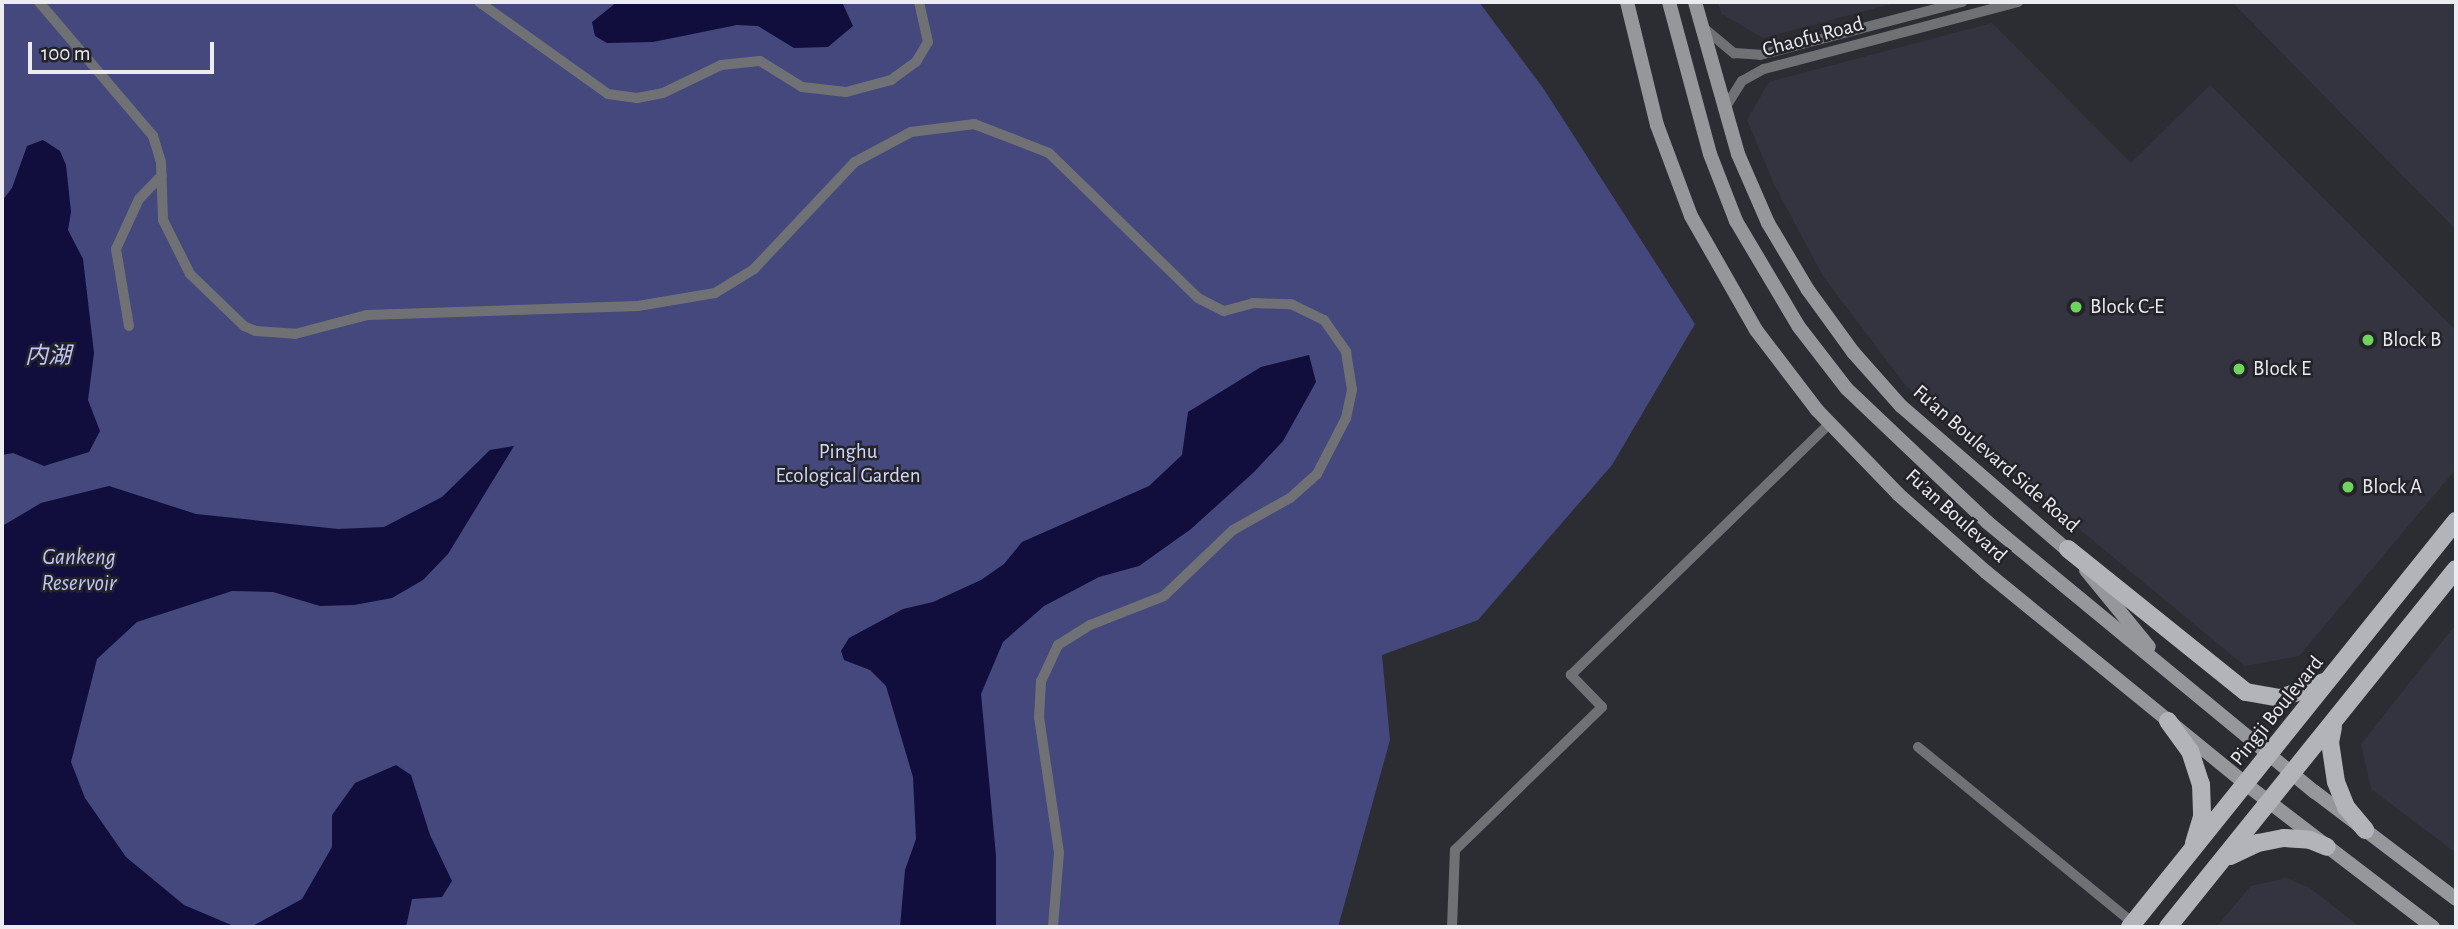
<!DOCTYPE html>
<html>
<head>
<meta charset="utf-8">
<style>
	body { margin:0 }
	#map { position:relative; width:2458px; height:929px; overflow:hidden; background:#2c2d33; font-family:"Alegreya Sans","Noto Sans SC",sans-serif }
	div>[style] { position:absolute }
	.built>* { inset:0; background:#333440 }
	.green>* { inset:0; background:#44487c }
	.water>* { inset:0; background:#110d3c }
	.street>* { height:10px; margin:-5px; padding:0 5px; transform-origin:5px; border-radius:5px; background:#707174 }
	.secondary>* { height:14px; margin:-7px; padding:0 7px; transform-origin:7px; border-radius:7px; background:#96979b }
	.primary>* { height:18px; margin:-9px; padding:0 9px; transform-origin:9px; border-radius:9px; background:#b3b4ba }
	.dots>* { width:19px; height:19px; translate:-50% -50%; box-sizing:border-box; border:4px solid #232329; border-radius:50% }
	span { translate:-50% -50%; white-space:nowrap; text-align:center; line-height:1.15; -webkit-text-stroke:5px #232329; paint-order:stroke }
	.street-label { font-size:21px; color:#ececf0 }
	.poi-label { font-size:21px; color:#ececf0 }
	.left { translate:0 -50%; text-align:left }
	.park-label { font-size:21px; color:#d3d8f9 }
	.water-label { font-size:23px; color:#c1c8f9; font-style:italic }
	.frame { position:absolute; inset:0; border:4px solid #ececf0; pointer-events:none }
	.scale { position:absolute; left:28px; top:42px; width:186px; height:32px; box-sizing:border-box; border:4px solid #ececf0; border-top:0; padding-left:9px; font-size:21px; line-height:24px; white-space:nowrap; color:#ececf0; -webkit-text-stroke:5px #232329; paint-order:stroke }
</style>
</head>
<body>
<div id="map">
	<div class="built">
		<i style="clip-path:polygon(1718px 2px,1899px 2px,1763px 38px,1722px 14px)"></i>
		<i style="clip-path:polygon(2232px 2px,2456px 2px,2456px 230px)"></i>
		<i style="clip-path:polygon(1992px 23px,2131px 163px,2210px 85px,2456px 331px,2456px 469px,2299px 656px,2245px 666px,1906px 386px,1823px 276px,1774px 184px,1747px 120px,1769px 82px)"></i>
		<i style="clip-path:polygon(2456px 624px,2456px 853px,2371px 789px,2361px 744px)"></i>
		<i style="clip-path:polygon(2286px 878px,2310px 888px,2360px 927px,2216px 927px,2251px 886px)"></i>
	</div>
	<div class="green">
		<i style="clip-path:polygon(2px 2px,1479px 2px,1543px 88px,1695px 324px,1612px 465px,1478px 620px,1382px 655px,1390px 740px,1338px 927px,2px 927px)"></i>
	</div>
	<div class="water">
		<i style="clip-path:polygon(617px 2px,842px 2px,853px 26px,828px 47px,794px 48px,758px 26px,737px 25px,653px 42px,607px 43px,595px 36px,592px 22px)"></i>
		<i style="clip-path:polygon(43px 140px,60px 151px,66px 165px,71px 212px,68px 230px,83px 259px,94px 353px,88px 400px,100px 431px,89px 452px,44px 466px,13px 453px,2px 455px,2px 201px,12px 188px,27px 146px)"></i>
		<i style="clip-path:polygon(1309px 355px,1316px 382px,1283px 441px,1254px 472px,1191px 529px,1139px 566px,1099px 577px,1044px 606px,1003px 642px,981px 694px,996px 856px,996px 927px,900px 927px,905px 870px,916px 839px,913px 777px,886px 686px,870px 670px,844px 660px,841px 651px,849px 638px,903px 609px,933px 602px,981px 580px,1004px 564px,1022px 542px,1149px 486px,1182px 455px,1188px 412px,1261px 367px)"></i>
		<i style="clip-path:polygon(514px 446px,448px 554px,423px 580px,392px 598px,354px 605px,320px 606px,273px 592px,232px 591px,137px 622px,97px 659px,71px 762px,85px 798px,126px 857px,184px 905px,236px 927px,2px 927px,4px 525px,41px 503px,109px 486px,196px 514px,338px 529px,384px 527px,442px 497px,490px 450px)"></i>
		<i style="clip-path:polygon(396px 765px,411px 775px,430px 835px,452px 881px,442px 897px,412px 899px,406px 927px,251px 927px,302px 899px,332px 847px,332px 815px,355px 783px)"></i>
	</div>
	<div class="street">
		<i style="left:39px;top:2px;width:176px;rotate:49.6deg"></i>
		<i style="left:153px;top:136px;width:27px;rotate:73deg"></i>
		<i style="left:161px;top:162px;width:58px;rotate:88deg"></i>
		<i style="left:163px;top:220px;width:60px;rotate:63.4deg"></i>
		<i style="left:190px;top:274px;width:75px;rotate:43.9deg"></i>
		<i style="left:244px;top:326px;width:13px;rotate:23deg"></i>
		<i style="left:256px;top:331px;width:39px;rotate:4deg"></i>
		<i style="left:295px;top:334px;width:74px;rotate:-14.8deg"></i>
		<i style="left:367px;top:315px;width:271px;rotate:-1.9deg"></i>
		<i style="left:638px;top:306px;width:78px;rotate:-9.6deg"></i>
		<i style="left:715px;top:293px;width:46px;rotate:-31.6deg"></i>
		<i style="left:754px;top:269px;width:147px;rotate:-46.7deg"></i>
		<i style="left:855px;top:162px;width:64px;rotate:-28.2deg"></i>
		<i style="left:911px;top:132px;width:64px;rotate:-7.2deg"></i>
		<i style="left:974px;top:124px;width:80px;rotate:21.1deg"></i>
		<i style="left:1049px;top:153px;width:208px;rotate:44.2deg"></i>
		<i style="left:1198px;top:298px;width:29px;rotate:27deg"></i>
		<i style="left:1224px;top:311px;width:30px;rotate:-15deg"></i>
		<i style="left:1253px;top:303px;width:38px;rotate:2deg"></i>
		<i style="left:1291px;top:304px;width:37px;rotate:26deg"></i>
		<i style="left:1324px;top:320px;width:39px;rotate:55deg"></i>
		<i style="left:1346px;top:352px;width:38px;rotate:81deg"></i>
		<i style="left:1352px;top:390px;width:29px;rotate:102deg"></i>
		<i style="left:1346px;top:418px;width:63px;rotate:117.4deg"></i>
		<i style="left:1317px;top:474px;width:36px;rotate:138deg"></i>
		<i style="left:1290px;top:498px;width:65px;rotate:150.7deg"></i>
		<i style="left:1233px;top:530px;width:95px;rotate:136.3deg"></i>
		<i style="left:1164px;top:596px;width:79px;rotate:158.6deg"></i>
		<i style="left:1090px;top:625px;width:38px;rotate:148deg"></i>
		<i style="left:1058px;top:645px;width:40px;rotate:115deg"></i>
		<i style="left:1041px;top:681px;width:36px;rotate:93deg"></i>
		<i style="left:1039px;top:717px;width:136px;rotate:81.6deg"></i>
		<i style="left:1059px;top:852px;width:75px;rotate:94.6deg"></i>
		<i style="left:479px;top:2px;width:158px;rotate:35.5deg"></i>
		<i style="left:608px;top:94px;width:29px;rotate:8deg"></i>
		<i style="left:637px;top:98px;width:26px;rotate:-11deg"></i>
		<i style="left:663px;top:93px;width:64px;rotate:-25.8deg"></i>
		<i style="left:721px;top:65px;width:39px;rotate:-6deg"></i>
		<i style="left:760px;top:61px;width:49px;rotate:31.8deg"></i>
		<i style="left:802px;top:87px;width:44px;rotate:6.5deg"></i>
		<i style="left:846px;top:92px;width:47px;rotate:-14.9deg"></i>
		<i style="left:891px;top:80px;width:31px;rotate:-36deg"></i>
		<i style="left:916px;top:62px;width:23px;rotate:-59deg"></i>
		<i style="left:928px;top:42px;width:41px;rotate:-102.7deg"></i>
		<i style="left:1705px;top:29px;width:38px;rotate:40deg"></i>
		<i style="left:1734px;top:53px;width:26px;rotate:4deg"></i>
		<i style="left:1760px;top:55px;width:209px;rotate:-14.7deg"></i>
		<i style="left:1725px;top:108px;width:32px;rotate:-58deg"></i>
		<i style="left:1742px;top:81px;width:25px;rotate:-29deg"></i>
		<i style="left:1764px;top:69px;width:263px;rotate:-14.8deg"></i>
		<i style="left:129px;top:326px;width:78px;rotate:-99.6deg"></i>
		<i style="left:116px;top:249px;width:55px;rotate:-65.3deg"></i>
		<i style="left:139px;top:199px;width:33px;rotate:-46deg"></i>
		<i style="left:1918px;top:747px;width:278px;rotate:39.3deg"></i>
		<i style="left:1452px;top:927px;width:77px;rotate:-87.8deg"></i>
		<i style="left:1455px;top:850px;width:205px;rotate:-44.2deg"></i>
		<i style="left:1602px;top:707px;width:45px;rotate:-134.1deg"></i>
		<i style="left:1571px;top:675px;width:360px;rotate:-44.2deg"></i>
	</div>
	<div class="secondary">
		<i style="left:1627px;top:2px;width:127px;rotate:76.3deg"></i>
		<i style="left:1657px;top:125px;width:97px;rotate:69.5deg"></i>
		<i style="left:1691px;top:216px;width:131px;rotate:60.3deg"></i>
		<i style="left:1756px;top:330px;width:101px;rotate:52.7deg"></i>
		<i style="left:1817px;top:410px;width:117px;rotate:46deg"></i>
		<i style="left:1898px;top:494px;width:118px;rotate:41.6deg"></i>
		<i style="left:1986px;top:572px;width:337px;rotate:39.2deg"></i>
		<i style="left:2247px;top:785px;width:234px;rotate:37.4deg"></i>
		<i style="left:1669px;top:2px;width:157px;rotate:74.9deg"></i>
		<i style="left:1710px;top:154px;width:72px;rotate:68.8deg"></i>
		<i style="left:1736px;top:221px;width:123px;rotate:59.3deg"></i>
		<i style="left:1799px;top:327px;width:78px;rotate:52.3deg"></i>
		<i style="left:1847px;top:389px;width:193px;rotate:43.5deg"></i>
		<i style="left:1987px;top:522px;width:425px;rotate:39.5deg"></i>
		<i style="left:2315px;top:792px;width:177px;rotate:37.2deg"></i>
		<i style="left:1695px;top:2px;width:158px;rotate:74.2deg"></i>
		<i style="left:1738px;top:154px;width:75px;rotate:66.5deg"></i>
		<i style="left:1768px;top:223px;width:78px;rotate:59.2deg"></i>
		<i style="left:1808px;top:290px;width:77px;rotate:54deg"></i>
		<i style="left:1853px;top:352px;width:72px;rotate:48.4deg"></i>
		<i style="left:1901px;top:406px;width:228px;rotate:40.9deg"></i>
		<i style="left:2086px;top:570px;width:99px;rotate:50.7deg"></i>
	</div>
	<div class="primary">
		<i style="left:2068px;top:549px;width:228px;rotate:38.8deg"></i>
		<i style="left:2246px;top:692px;width:36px;rotate:10deg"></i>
		<i style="left:2281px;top:698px;width:46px;rotate:-20.4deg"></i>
		<i style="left:2168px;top:721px;width:37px;rotate:54deg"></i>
		<i style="left:2190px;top:751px;width:35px;rotate:72deg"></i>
		<i style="left:2201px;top:784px;width:33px;rotate:88deg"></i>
		<i style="left:2202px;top:817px;width:28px;rotate:107deg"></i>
		<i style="left:2333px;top:727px;width:15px;rotate:101deg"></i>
		<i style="left:2330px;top:742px;width:40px;rotate:81.5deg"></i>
		<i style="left:2336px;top:782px;width:27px;rotate:68deg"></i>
		<i style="left:2346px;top:807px;width:30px;rotate:50deg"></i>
		<i style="left:2230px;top:856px;width:31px;rotate:-25deg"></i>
		<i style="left:2258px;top:843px;width:26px;rotate:-11deg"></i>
		<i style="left:2284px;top:838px;width:26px;rotate:4deg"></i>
		<i style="left:2310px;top:840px;width:18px;rotate:22deg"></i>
		<i style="left:2130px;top:927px;width:521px;rotate:-51.24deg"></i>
		<i style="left:2168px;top:927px;width:459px;rotate:-51.2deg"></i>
	</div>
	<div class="dots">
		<i style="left:2076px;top:307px;background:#70d35e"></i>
		<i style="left:2368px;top:340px;background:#70d35e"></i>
		<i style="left:2239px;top:369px;background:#70d35e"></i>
		<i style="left:2348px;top:487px;background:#70d35e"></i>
	</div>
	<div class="street-label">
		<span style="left:1813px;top:37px;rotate:-15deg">Chaofu Road</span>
		<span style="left:1996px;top:459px;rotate:41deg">Fu'an Boulevard Side Road</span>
		<span style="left:1956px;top:516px;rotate:42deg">Fu'an Boulevard</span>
		<span style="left:2277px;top:711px;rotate:-51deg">Pingji Boulevard</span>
	</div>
	<div class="poi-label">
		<span class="left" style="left:2090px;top:307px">Block C-E</span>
		<span class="left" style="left:2382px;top:340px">Block B</span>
		<span class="left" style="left:2253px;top:369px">Block E</span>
		<span class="left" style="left:2362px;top:487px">Block A</span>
	</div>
	<div class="park-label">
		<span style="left:848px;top:464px">Pinghu<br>Ecological Garden</span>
	</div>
	<div class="water-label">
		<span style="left:48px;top:357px">内湖</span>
		<span style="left:79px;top:571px">Gankeng<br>Reservoir</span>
	</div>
	<div class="frame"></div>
	<div class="scale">100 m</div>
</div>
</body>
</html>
